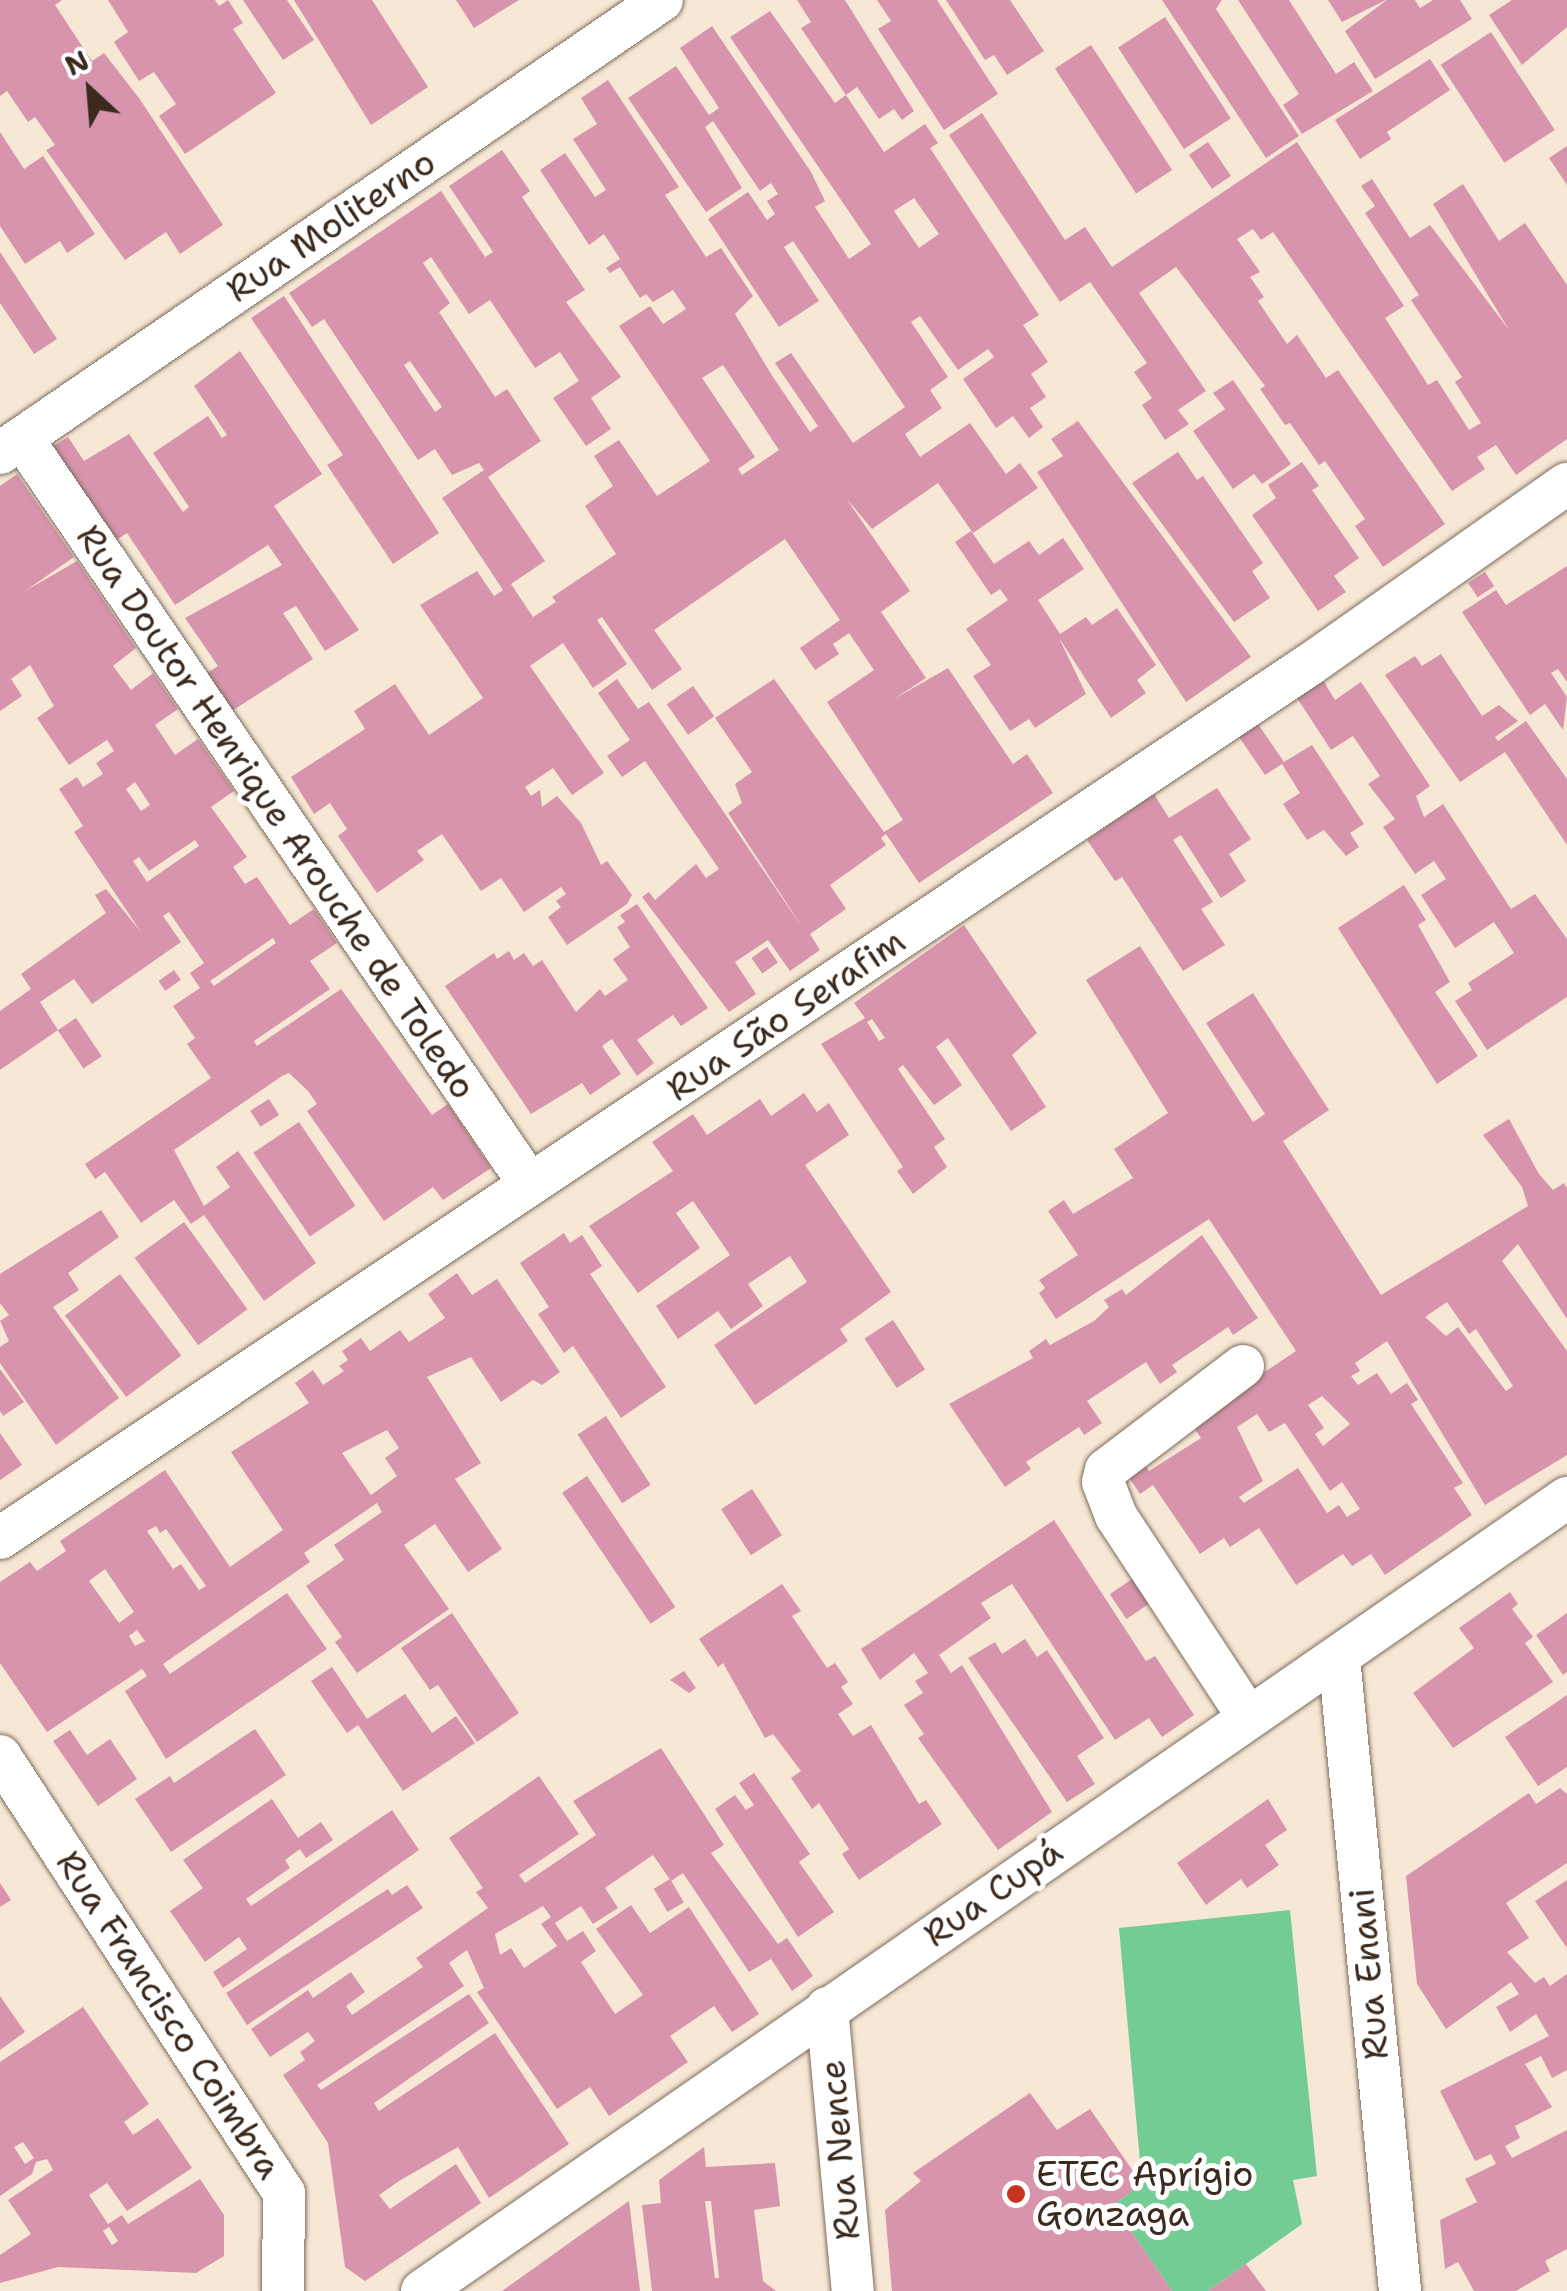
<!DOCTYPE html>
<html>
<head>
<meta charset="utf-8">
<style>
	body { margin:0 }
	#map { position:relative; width:1567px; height:2291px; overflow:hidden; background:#f7e8d5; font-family:"Shantell Sans",sans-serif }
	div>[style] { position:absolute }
	.green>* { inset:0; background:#72cc94 }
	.building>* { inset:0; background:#d794ac; transform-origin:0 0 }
	.roads { filter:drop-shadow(0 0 2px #7d6c5e) drop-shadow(0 0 2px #7d6c5e) }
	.street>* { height:42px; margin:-21px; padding:0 21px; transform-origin:21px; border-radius:21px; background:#fff }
	.dots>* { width:28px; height:28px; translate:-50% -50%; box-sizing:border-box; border:5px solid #fff; border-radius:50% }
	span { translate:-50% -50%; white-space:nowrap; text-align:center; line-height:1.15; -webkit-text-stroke:10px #fff; paint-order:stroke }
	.street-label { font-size:35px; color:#3b2a1e }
	.poi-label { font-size:35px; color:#3b2a1e }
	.left { translate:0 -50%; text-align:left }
	.north { position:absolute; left:40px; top:40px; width:100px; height:100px; -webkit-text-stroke:8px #fff; paint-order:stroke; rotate:334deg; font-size:28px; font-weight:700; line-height:40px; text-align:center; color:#3b2a1e }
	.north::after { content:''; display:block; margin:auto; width:35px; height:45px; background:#3b2a1e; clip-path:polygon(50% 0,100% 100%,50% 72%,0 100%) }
</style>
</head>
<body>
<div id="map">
	<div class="green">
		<i style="clip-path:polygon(1290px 1910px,1317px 2176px,1293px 2180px,1302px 2224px,1208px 2291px,1172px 2291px,1113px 2205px,1142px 2184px,1119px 1928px)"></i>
	</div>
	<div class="building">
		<i style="clip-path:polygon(0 0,62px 0,55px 5px,92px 61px,104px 53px,139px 98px,223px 225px,180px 254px,166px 232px,125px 260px,46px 150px,55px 145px,35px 117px,28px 122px,7px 91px,0 96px)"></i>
		<i style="clip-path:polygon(108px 0,215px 0,219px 6px,228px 0,243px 23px,233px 29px,276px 93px,185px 154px,159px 116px,176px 104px,154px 72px,139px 81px,114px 42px,128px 32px)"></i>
		<i style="clip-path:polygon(243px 0,287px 0,314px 40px,283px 60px)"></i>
		<i style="clip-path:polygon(294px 0,372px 0,428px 87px,371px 125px)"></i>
		<i style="clip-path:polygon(456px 0,519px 0,474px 28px)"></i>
		<i style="clip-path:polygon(797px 0,845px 0,914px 111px,902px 120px,894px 109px,879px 119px,857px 87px,846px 95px,801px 28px,811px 22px)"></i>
		<i style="clip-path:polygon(877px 0,937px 0,998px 94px,944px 130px,878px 29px,891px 21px)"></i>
		<i style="clip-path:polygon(946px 0,1010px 0,1044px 51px,1007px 75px,994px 55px,985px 60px)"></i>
		<i style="clip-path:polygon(1162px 0,1222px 0,1216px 9px,1299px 136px,1266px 158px)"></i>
		<i style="clip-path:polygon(1238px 0,1289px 0,1336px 74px,1354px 62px,1373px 91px,1302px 134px,1283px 105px,1299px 94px)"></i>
		<i style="clip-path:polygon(1328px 0,1386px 0,1342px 22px)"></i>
		<i style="clip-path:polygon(1387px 0,1415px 0,1420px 8px,1433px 0,1460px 0,1472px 19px,1375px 79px,1345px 31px)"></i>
		<i style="clip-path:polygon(1512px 0,1567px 0,1567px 27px,1522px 65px,1489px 15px)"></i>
		<i style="clip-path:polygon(evenodd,770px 11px,835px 103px,846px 95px,884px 152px,925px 124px,938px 143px,930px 148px,1039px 315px,1023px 325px,1048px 362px,1031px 374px,1046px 397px,1030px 408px,1043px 427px,1029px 438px,1013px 416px,996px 428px,963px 379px,994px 357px,988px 349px,958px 370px,920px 316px,911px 322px,948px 377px,930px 390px,942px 408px,905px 434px,920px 457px,970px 423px,1006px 474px,1020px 463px,1038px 488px,973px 533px,938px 483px,872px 529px,846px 498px,910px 591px,881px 612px,926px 678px,894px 699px,948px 668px,1013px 764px,1027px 754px,1053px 793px,919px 883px,886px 834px,881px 838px,886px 845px,830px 885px,846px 909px,810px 934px,820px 950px,790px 971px,768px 940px,735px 962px,756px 994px,729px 1012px,642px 897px,649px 892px,655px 900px,696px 864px,706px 878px,719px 869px,645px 761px,622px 777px,607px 756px,630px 740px,598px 693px,617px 679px,638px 709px,649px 702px,804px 930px,728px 813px,742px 803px,735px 784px,752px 772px,715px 718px,774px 679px,884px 832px,903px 820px,827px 702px,874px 670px,849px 633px,833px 644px,839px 654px,815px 670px,800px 648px,840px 620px,785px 539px,654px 630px,682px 669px,652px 690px,602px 617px,597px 620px,627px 664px,593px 688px,563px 643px,530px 666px,604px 773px,572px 795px,553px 768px,525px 787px,531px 796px,540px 790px,542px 807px,557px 796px,581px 823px,601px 865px,607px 861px,632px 895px,627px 904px,567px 945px,548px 917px,561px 907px,556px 901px,566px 894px,561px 887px,524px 912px,501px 878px,481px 891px,442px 834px,417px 851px,424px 860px,377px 893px,338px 836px,347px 829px,330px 803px,314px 814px,291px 777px,365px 729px,354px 711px,395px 684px,429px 735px,483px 698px,420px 605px,477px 571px,494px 596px,503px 590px,442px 498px,484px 470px,479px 463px,452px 475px,435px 449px,418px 460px,324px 319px,312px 327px,289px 293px,441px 191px,485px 257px,493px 252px,449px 186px,502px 150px,530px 191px,522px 197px,585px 290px,566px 302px,621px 377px,591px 398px,611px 429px,586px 446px,553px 398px,579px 381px,560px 352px,535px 368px,490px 300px,469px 314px,431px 257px,423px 263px,450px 303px,439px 312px,495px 397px,507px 389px,541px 441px,488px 477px,545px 561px,511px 584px,533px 617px,556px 602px,552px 597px,616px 554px,585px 506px,613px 486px,594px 456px,619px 440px,657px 496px,710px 461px,619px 326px,650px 306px,663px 324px,686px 309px,673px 290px,653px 302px,646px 294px,640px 298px,620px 267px,610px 273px,606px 268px,620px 259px,604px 234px,589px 245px,540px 170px,565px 153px,595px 197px,606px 190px,573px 139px,597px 124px,581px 98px,608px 80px,679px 187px,665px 195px,706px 257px,721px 248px,753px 296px,735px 314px,771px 374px,810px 432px,818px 426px,775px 363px,791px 353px,853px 443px,905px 407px,793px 241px,784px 247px,819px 301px,779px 327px,708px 219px,748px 192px,767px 220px,775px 214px,767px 201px,778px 194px,771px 183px,760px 191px,713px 121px,705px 127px,742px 188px,706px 212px,628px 98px,676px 66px,709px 115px,719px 108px,680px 48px,712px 26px,811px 172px,825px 201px,815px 207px,849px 259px,871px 244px,730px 37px,770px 11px,914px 198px,939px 234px,919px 248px,894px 211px,914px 198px,770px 11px,410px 361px,442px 407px,435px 412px,404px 365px,410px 361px,770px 11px,723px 365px,779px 450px,742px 475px,738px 469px,755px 457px,702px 378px,723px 365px)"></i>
		<i style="left:1165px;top:17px;width:121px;height:56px;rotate:57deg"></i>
		<i style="left:1491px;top:32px;width:117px;height:60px;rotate:57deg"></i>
		<i style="left:1091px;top:45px;width:149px;height:43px;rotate:57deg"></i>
		<i style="clip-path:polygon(1430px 59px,1450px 90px,1387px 132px,1391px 139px,1360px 159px,1335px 120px)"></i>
		<i style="clip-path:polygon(982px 113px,1065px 240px,1085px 227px,1112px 267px,1297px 142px,1404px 306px,1385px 318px,1428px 385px,1437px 380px,1469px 430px,1481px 423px,1455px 382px,1462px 377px,1411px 300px,1419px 295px,1365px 213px,1375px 206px,1361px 186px,1372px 179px,1410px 238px,1430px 225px,1509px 330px,1433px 204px,1463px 184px,1499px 241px,1525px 223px,1567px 285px,1567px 439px,1516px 475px,1496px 445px,1477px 457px,1485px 469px,1452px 491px,1273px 232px,1261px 240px,1253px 229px,1237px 239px,1260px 272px,1250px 277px,1264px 297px,1258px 301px,1287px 344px,1297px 335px,1326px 378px,1338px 370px,1445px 524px,1383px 567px,1355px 526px,1365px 519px,1325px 461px,1319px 465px,1290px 423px,1285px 425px,1260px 389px,1265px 386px,1176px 267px,1139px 293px,1206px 391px,1178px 410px,1189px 424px,1165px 440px,1142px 405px,1152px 398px,1134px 372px,1147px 363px,1090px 282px,1060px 302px,949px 135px)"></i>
		<i style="clip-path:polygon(0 132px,24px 169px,43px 156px,95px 234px,67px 253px,60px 241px,25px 264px,0 226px)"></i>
		<i style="left:1208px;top:142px;width:41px;height:23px;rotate:56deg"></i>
		<i style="clip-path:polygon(1567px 146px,1567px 185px,1549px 158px)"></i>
		<i style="clip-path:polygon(0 252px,57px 339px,34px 354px,0 303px)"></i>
		<i style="clip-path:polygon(284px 296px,439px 533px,393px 564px,327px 465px,343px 455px,251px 318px)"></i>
		<i style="clip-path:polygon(240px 351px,322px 474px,274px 506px,359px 630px,325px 651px,296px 606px,283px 613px,313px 659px,224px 716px,199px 678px,218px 666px,185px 618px,282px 565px,268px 545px,175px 605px,127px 533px,109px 545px,47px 450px,68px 437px,84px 461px,129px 434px,183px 512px,189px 507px,153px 453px,208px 416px,222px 438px,227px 435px,194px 386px)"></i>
		<i style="clip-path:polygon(1233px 380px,1291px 464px,1262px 484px,1254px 474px,1233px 489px,1193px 431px,1225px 409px,1213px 393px)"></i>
		<i style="clip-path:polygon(1078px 421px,1251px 657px,1186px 702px,1037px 472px,1063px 456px,1051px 439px)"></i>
		<i style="clip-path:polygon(1178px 452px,1197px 480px,1203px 476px,1263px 563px,1252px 571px,1270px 598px,1234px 622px,1132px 483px)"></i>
		<i style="clip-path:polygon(1302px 462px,1319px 486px,1312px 490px,1359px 558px,1334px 576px,1346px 592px,1318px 611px,1252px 515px,1276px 498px,1268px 485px)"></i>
		<i style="clip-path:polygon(evenodd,17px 474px,74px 557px,25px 591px,77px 561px,136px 648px,113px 666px,131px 690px,153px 673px,178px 709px,155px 725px,175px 755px,198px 739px,234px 791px,211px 807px,247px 857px,233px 867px,245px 884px,257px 877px,290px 925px,314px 909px,337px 943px,310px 961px,330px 989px,254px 1041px,257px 1046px,341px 989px,432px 1115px,448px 1104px,491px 1168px,443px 1200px,433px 1187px,384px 1221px,307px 1111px,317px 1104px,308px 1091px,289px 1073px,282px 1076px,174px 1150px,204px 1206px,230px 1187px,216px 1167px,238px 1151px,316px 1263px,264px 1301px,204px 1215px,191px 1224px,174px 1200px,141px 1223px,105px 1172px,95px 1179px,85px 1164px,211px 1078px,187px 1044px,195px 1038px,173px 1006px,200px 988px,190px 973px,204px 963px,169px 912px,163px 916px,181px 942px,92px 1004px,74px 979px,40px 1002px,58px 1030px,0 1070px,0 1011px,31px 989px,21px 974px,106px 913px,95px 895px,106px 889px,141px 932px,74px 832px,83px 826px,59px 789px,77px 777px,83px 787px,103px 774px,96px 763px,114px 751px,107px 740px,69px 765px,37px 718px,54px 706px,30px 665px,11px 679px,22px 696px,0 711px,0 486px,17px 474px,135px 782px,150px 805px,141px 811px,126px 789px,135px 782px,17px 474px,195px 840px,199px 846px,147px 882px,133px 861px,139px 857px,149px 871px,195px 840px,17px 474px,273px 938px,276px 943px,214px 986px,210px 981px,273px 938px)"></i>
		<i style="clip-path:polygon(971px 531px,994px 564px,1029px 541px,1039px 555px,1063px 538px,1084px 569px,1038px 600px,1060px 634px,1086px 617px,1092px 625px,1117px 608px,1156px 665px,1137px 680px,1146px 693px,1111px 718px,1059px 638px,1086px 694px,1035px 728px,1029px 719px,1010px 731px,973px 676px,991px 665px,966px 629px,1008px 600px,1000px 589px,991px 595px,955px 542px)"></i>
		<i style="clip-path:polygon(1567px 566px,1567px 682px,1558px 669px,1551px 673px,1567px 697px,1563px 730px,1545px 704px,1530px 715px,1462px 612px,1496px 590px,1506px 605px)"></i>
		<i style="left:1485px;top:572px;width:17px;height:20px;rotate:57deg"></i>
		<i style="clip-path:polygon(1441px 654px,1482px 716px,1499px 705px,1518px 721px,1495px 737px,1498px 741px,1526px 721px,1567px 779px,1567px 845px,1505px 752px,1460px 782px,1385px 675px,1415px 656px,1422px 666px)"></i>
		<i style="clip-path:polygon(1323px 680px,1335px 700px,1361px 682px,1430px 786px,1416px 796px,1424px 817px,1443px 804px,1511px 909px,1535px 894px,1567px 939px,1567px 997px,1487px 1050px,1455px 1001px,1472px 990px,1468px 983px,1514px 953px,1494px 922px,1455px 948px,1421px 895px,1446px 879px,1434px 861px,1415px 874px,1383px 827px,1395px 819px,1368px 784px,1380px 776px,1353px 736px,1331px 750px,1297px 698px)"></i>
		<i style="left:693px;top:686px;width:37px;height:32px;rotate:55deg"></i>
		<i style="clip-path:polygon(1258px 724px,1284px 762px,1312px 745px,1364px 824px,1350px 833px,1359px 847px,1346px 856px,1324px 830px,1307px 840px,1283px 804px,1300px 793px,1282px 764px,1265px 775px,1239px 737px)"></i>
		<i style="clip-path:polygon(1217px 788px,1251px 839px,1229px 854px,1246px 881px,1221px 898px,1181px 835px,1173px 840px,1213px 902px,1201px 909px,1225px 945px,1183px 971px,1122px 877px,1115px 881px,1087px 840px,1154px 794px,1169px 818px)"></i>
		<i style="clip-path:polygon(1404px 885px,1426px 920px,1418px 925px,1450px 982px,1435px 992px,1478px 1056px,1437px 1084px,1338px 928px)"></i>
		<i style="clip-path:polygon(637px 904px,708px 1008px,681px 1026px,673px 1015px,637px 1040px,654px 1063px,637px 1076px,612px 1039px,602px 1046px,621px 1074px,590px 1095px,582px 1083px,531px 1114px,445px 986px,494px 953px,497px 959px,509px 951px,514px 960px,524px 953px,533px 966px,542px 960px,576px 1012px,600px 989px,605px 996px,628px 980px,613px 959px,630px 947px,617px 927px,625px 922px,620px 915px)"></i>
		<i style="clip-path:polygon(evenodd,964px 925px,1037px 1033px,1012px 1055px,1046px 1107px,1011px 1131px,948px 1038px,936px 1047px,962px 1085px,934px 1105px,903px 1065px,898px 1069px,945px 1139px,934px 1147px,947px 1167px,913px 1194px,897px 1171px,903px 1167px,821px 1044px,865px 1018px,854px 1003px,964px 925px,872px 1019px,885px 1038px,879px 1041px,867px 1022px,872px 1019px)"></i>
		<i style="clip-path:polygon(evenodd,1140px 946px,1253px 1122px,1265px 1114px,1206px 1023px,1253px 993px,1329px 1110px,1283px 1141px,1381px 1295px,1528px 1206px,1522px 1187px,1483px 1135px,1509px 1119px,1539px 1174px,1553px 1190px,1564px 1183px,1567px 1188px,1567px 1319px,1518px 1244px,1502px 1261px,1567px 1351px,1567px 1455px,1485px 1505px,1387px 1341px,1355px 1363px,1360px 1371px,1351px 1376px,1358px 1385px,1377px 1373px,1391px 1394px,1407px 1383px,1418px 1400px,1411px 1404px,1463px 1483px,1454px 1488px,1472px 1515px,1385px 1575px,1371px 1554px,1352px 1566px,1343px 1554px,1296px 1585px,1259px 1528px,1230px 1547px,1224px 1538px,1200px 1554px,1153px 1485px,1140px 1494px,1122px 1467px,1139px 1456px,1149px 1471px,1201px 1438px,1190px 1422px,1296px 1351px,1209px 1219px,1056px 1319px,1039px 1293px,1045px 1288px,1039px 1280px,1078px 1255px,1048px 1211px,1064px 1200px,1073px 1214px,1133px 1178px,1114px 1149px,1168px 1113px,1086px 980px,1140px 946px,1447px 1302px,1469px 1334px,1476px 1329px,1513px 1386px,1506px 1391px,1458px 1327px,1446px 1336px,1425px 1317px,1447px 1302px,1140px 946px,1322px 1396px,1350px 1424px,1323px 1446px,1315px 1434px,1324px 1428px,1308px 1405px,1322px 1396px,1140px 946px,1257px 1414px,1269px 1432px,1285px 1423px,1330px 1491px,1342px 1482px,1360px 1509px,1347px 1517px,1339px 1505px,1327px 1513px,1298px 1468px,1244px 1503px,1239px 1497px,1263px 1481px,1237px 1427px,1257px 1414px)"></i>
		<i style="left:767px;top:947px;width:19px;height:19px;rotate:55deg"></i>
		<i style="left:174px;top:970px;width:12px;height:19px;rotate:55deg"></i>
		<i style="left:76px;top:1018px;width:46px;height:22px;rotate:56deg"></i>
		<i style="clip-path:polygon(804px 1093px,817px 1112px,829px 1103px,849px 1135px,805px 1165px,891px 1292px,840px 1329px,848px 1341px,755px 1405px,714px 1345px,807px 1282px,790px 1256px,748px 1284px,763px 1306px,731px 1329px,718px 1311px,678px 1339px,656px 1306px,730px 1255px,693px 1201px,676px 1213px,700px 1248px,638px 1293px,589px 1226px,673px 1171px,652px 1142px,693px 1114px,707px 1135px,760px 1099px,771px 1116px)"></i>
		<i style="left:269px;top:1099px;width:19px;height:22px;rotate:58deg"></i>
		<i style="left:299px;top:1122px;width:101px;height:55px;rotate:56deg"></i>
		<i style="clip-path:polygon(101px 1210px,119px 1237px,68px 1273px,79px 1290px,53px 1307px,119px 1398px,56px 1445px,0 1363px,0 1347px,9px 1341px,0 1321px,9px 1315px,0 1303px,0 1274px)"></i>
		<i style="left:184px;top:1222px;width:108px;height:61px;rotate:54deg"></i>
		<i style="clip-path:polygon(564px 1233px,570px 1243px,582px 1235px,602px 1266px,590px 1274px,666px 1387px,621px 1418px,573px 1346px,564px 1353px,538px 1314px,549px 1307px,520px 1263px)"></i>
		<i style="clip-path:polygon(1202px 1235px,1258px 1318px,1233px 1335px,1228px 1327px,1172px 1365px,1177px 1372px,1160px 1384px,1146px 1362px,1087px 1401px,1102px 1423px,1084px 1435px,1079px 1427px,1026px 1462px,1031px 1469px,1005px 1487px,949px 1404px,1033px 1358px,1029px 1351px,1046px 1339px,1050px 1345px,1094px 1321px,1109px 1307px,1104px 1300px,1122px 1289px,1126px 1295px)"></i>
		<i style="clip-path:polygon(evenodd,457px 1273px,472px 1295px,497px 1279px,560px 1372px,542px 1385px,533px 1380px,501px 1402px,471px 1357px,427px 1377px,481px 1463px,455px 1479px,502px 1549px,468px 1572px,435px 1524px,404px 1545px,449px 1609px,357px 1673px,335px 1642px,342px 1637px,306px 1586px,344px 1560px,334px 1545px,382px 1512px,377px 1503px,304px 1553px,310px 1562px,163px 1664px,170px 1674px,287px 1593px,327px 1649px,166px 1759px,125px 1691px,147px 1676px,142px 1669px,47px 1732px,0 1663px,0 1582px,30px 1562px,37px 1571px,66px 1551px,60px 1541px,165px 1470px,230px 1567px,283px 1530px,231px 1452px,309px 1403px,295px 1383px,313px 1370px,323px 1385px,344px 1371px,339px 1366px,348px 1360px,342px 1351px,361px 1338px,370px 1351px,400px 1330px,409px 1342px,445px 1318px,428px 1294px,457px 1273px,387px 1430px,399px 1448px,385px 1458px,397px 1476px,371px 1495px,342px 1453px,387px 1430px,457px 1273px,156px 1526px,160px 1533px,166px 1529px,206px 1586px,199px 1590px,181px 1564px,173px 1569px,147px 1531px,156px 1526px,457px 1273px,105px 1569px,134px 1612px,119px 1623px,89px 1581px,105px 1569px,457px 1273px,137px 1630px,145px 1641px,135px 1646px,129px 1636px,137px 1630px)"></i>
		<i style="left:120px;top:1274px;width:102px;height:69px;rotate:53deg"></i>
		<i style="left:893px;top:1320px;width:59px;height:34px;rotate:57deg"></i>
		<i style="clip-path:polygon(0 1369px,24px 1402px,3px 1416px,0 1411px)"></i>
		<i style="left:606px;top:1416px;width:82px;height:34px;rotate:57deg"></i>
		<i style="clip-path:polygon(0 1433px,22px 1465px,0 1480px)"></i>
		<i style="left:587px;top:1476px;width:158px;height:30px;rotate:56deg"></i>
		<i style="left:752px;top:1489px;width:55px;height:37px;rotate:57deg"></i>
		<i style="clip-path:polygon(1054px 1520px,1146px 1661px,1155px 1656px,1194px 1715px,1162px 1737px,1149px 1718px,1115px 1740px,1012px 1584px,981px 1603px,991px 1618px,939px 1655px,951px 1673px,962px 1665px,1052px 1812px,998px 1850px,918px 1738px,924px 1734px,904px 1705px,923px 1693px,915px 1681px,928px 1673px,914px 1653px,880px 1680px,861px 1649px)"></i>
		<i style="left:1147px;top:1569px;width:30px;height:45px;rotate:56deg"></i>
		<i style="clip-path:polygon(782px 1584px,801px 1611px,792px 1616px,827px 1668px,835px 1663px,848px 1682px,841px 1687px,853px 1704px,838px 1714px,853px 1736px,871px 1725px,919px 1804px,926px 1800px,942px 1824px,859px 1880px,842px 1854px,849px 1849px,819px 1803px,812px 1809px,791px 1778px,801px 1771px,773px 1734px,765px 1738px,723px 1663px,718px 1667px,699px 1639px)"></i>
		<i style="clip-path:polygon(1510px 1592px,1518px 1604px,1512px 1609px,1533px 1637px,1525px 1643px,1553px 1682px,1453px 1748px,1413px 1693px,1474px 1648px,1459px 1628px)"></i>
		<i style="clip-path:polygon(452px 1613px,519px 1713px,477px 1742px,438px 1685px,430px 1690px,401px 1648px)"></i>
		<i style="clip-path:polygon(1567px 1613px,1567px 1672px,1563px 1675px,1536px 1635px)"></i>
		<i style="clip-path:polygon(1025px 1639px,1037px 1657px,1047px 1650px,1104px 1738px,1077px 1756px,1095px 1784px,1067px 1802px,968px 1658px,995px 1642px,1002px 1654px)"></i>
		<i style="clip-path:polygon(332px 1667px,367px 1719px,405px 1694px,432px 1733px,456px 1716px,475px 1743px,403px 1791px,358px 1725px,347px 1733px,311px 1681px)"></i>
		<i style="clip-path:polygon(684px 1671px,696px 1688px,689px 1693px,670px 1680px)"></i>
		<i style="clip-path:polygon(1567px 1695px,1567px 1767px,1538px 1786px,1505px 1737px)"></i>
		<i style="clip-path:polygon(255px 1729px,286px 1775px,171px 1852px,135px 1799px,170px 1776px,174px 1783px)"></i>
		<i style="clip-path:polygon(70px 1730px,87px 1755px,110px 1739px,137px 1779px,98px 1806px,53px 1741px)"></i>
		<i style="clip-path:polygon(evenodd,661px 1748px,724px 1845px,711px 1853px,778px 1944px,787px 1938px,813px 1976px,792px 1991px,771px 1959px,749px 1972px,683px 1873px,671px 1881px,653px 1855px,605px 1888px,618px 1908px,593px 1924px,581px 1906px,555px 1923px,567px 1941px,583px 1931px,596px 1951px,581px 1962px,615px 2014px,643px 1995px,596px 1929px,631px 1905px,650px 1933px,689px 1907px,759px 2014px,732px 2032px,714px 2006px,670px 2036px,688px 2062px,609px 2116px,590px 2087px,557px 2109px,477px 1992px,484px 1988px,467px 1950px,449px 1963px,464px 1986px,317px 2085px,321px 2090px,469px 1994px,489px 2023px,374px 2103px,379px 2111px,495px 2033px,569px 2144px,489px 2198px,458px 2147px,399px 2181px,379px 2195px,390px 2209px,456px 2164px,481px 2203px,365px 2281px,345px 2267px,328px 2143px,283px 2075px,305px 2060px,300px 2052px,315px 2041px,308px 2032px,270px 2057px,251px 2029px,308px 1990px,313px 1998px,351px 1972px,365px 1992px,346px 2006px,352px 2015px,423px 1967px,416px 1958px,488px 1908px,476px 1892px,483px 1888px,449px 1838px,539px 1776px,579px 1834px,519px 1875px,525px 1883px,596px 1835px,573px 1801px,661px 1748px,543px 1906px,551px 1917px,541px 1924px,557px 1946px,524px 1968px,511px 1948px,500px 1955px,495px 1934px,543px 1906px)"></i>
		<i style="clip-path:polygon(754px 1773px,810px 1854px,799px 1862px,834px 1912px,798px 1937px,715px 1809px,735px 1795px,746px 1810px,754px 1805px,739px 1783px)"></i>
		<i style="clip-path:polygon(1560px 1788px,1567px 1794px,1567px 1863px,1506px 1903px,1529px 1938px,1507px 1952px,1535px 1983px,1544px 1977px,1550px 1986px,1567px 1974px,1567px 2070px,1552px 2078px,1541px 2056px,1525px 2064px,1552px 2107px,1515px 2126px,1520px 2138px,1505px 2146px,1512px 2158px,1567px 2130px,1567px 2249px,1545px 2261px,1550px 2271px,1516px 2291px,1474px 2291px,1458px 2262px,1445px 2269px,1440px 2220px,1477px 2202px,1465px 2179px,1496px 2164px,1491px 2154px,1475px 2161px,1440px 2091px,1549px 2036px,1536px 2014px,1510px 2032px,1496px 2007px,1519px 1994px,1511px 1982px,1446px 2029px,1417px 1984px,1406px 1876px,1529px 1793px,1536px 1804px)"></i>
		<i style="clip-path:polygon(272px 1799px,298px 1838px,321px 1822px,333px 1840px,306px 1858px,300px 1849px,285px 1860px,290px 1868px,246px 1899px,251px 1906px,392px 1810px,419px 1850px,223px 1988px,213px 1972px,247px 1949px,239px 1937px,205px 1962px,170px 1911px,203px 1888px,183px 1860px)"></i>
		<i style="clip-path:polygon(1268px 1799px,1287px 1830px,1265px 1845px,1279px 1865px,1247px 1888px,1241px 1879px,1206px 1905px,1177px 1863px)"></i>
		<i style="left:670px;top:1879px;width:27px;height:19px;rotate:59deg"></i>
		<i style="clip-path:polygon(1567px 1880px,1567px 1948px,1535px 1901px)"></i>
		<i style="clip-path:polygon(0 1883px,11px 1900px,0 1907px)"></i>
		<i style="clip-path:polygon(407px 1885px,423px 1908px,247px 2025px,226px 1993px,388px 1889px,392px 1895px)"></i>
		<i style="clip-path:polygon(0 1996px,25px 2032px,0 2050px)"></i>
		<i style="clip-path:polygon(evenodd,83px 2007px,149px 2104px,124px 2122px,133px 2135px,158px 2118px,192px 2168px,127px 2211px,107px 2183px,89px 2195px,108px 2224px,122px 2215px,128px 2224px,200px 2179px,224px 2215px,224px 2256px,196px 2273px,58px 2267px,0 2283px,0 2255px,31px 2234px,8px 2200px,53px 2170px,47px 2159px,36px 2162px,32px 2174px,0 2196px,0 2206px,0 2062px,83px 2007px,23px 2142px,34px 2158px,25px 2164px,14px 2147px,23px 2142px,83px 2007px,109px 2227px,118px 2241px,112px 2245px,103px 2231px,109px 2227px)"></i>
		<i style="clip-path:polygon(1030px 2093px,1057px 2130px,1090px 2109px,1142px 2184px,1113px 2205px,1172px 2291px,892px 2291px,885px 2210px,921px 2181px,913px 2173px)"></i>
		<i style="clip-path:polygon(evenodd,704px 2147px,706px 2167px,775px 2163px,780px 2206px,754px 2210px,763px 2281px,776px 2291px,652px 2291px,642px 2205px,661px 2203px,659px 2180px,704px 2147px,705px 2201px,711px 2201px,719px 2278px,715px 2278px,705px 2201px)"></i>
		<i style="clip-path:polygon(629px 2201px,640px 2291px,502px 2291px,579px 2236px)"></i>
		<i style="clip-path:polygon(1246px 2264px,1266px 2291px,1208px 2291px)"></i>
	</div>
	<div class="roads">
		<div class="street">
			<i style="left:22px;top:438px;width:903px;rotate:55.78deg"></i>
			<i style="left:0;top:453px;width:802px;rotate:-34.38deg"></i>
			<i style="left:1243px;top:1366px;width:172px;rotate:142.8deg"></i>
			<i style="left:1106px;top:1470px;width:12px;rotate:104deg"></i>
			<i style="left:1103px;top:1482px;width:36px;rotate:69deg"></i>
			<i style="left:1116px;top:1516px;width:240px;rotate:56.7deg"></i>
			<i style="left:0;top:1538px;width:1573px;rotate:-33.7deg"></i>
			<i style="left:1309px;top:665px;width:315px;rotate:-35.1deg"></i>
			<i style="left:1339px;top:1657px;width:637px;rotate:84.5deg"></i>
			<i style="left:0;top:1756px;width:521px;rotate:56.98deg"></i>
			<i style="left:284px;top:2193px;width:98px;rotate:90.6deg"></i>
			<i style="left:827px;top:2008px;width:284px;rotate:84.8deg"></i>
			<i style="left:422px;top:2291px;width:1393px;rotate:-34.71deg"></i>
		</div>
	</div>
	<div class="dots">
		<i style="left:1016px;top:2194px;background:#c8321e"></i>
	</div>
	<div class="street-label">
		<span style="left:331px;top:226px;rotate:-34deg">Rua Moliterno</span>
		<span style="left:276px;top:812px;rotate:56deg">Rua Doutor Henrique Arouche de Toledo</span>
		<span style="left:786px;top:1015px;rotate:-34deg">Rua São Serafim</span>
		<span style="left:993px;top:1893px;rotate:-35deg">Rua Cupá</span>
		<span style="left:1369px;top:1974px;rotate:-95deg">Rua Enani</span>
		<span style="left:169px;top:2015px;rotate:57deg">Rua Francisco Coimbra</span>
		<span style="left:840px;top:2150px;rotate:-95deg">Rua Nence</span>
	</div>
	<div class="poi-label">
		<span class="left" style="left:1036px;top:2194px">ETEC Aprígio<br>Gonzaga</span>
	</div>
	<div class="north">N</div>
</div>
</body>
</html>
